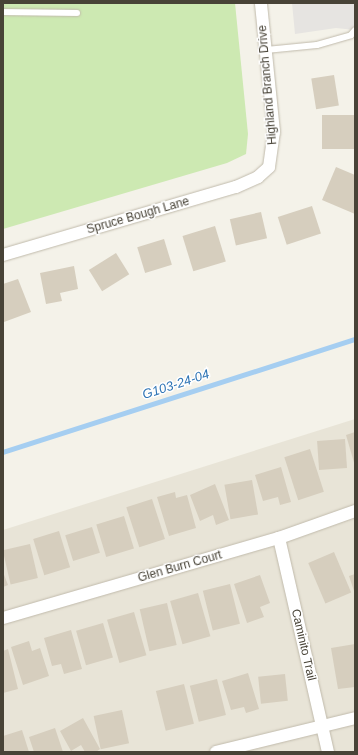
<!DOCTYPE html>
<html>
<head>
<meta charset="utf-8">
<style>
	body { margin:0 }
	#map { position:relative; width:358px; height:755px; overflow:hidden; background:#f4f2e9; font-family:Helvetica,sans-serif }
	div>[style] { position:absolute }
	.residential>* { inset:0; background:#e8e4d7 }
	.green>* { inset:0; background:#cde9b2 }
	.parking>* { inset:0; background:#e6e4e1 }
	.stream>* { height:4.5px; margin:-2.25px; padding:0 2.25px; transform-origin:2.25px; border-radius:2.25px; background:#a5cef1 }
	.building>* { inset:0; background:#d6cebe; transform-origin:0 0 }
	.roads { filter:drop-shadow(0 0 1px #c0baab) drop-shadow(0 0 1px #c0baab) }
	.lane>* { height:6px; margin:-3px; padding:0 3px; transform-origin:3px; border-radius:3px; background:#fff }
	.street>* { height:12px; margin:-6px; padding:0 6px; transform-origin:6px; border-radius:6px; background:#fff }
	span { translate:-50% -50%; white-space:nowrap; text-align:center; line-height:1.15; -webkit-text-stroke:3px #fff; paint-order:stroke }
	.street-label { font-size:12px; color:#484337 }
	.water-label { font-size:13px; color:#2f75b5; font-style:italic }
	.frame { position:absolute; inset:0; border:4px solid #484337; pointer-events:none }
</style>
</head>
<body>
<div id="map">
	<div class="residential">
		<i style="clip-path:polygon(355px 419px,355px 752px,3px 752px,3px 530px)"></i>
	</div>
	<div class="green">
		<i style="clip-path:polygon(3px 3px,235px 3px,248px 134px,246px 154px,227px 163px,3px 229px)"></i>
	</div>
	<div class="parking">
		<i style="clip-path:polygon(292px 3px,355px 3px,355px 30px,336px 28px,295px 34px)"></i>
	</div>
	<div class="stream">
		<i style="left:3px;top:452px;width:370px;rotate:-17.8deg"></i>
	</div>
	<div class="building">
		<i style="left:334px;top:75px;width:31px;height:23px;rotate:81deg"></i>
		<i style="left:355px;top:115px;width:34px;height:33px;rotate:90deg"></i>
		<i style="clip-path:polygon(336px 167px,355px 175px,355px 214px,322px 200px)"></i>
		<i style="left:312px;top:206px;width:29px;height:36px;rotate:72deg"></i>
		<i style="left:261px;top:212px;width:27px;height:32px;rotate:77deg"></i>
		<i style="left:215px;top:226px;width:37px;height:34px;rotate:73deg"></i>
		<i style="left:164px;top:239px;width:27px;height:28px;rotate:73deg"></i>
		<i style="left:116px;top:253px;width:25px;height:32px;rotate:58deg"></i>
		<i style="clip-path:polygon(74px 266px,78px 289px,60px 293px,62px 301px,46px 304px,40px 273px)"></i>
		<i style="clip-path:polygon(18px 279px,31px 312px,4px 322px,3px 284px)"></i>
		<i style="clip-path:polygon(355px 432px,355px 466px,346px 435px)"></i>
		<i style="left:345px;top:439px;width:29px;height:28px;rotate:86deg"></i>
		<i style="left:310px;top:449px;width:45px;height:27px;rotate:72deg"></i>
		<i style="clip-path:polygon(281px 467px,291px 502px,280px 505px,278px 497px,263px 501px,255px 475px)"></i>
		<i style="left:252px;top:480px;width:35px;height:28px;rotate:80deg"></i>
		<i style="clip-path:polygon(215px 484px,229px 520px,216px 525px,213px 515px,200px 521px,190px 495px)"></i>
		<i style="clip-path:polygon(175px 492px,176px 498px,187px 495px,196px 528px,169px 536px,157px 497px)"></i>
		<i style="left:152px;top:499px;width:42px;height:27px;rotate:72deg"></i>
		<i style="left:124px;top:516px;width:34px;height:29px;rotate:73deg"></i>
		<i style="left:92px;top:527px;width:27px;height:28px;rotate:73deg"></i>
		<i style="left:59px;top:531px;width:38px;height:27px;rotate:73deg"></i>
		<i style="left:30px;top:544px;width:35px;height:28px;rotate:77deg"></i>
		<i style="left:334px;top:552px;width:44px;height:28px;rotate:67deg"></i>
		<i style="clip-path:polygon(3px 572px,8px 585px,3px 587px)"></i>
		<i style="clip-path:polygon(355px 574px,355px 594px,349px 576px)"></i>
		<i style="clip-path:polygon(260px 575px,270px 603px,260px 607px,264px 617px,247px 623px,234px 584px)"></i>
		<i style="left:230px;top:584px;width:41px;height:28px;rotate:76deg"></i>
		<i style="left:198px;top:593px;width:45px;height:29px;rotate:74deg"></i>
		<i style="left:167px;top:603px;width:43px;height:28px;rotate:77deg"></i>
		<i style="left:134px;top:612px;width:45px;height:28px;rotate:74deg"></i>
		<i style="left:103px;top:623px;width:36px;height:28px;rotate:74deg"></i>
		<i style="clip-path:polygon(71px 630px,82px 669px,64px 674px,61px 664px,52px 666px,44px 638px)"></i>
		<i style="clip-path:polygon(29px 641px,32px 651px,40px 648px,49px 676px,23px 685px,11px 647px)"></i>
		<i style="clip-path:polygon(355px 644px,355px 687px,338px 689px,331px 648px)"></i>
		<i style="clip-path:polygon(8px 649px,18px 689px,3px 693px,3px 651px)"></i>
		<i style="clip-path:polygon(248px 673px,259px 709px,246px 713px,244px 707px,231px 710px,222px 681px)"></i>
		<i style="left:285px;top:674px;width:27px;height:27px;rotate:84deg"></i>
		<i style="left:217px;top:679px;width:37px;height:28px;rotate:76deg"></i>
		<i style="left:184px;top:684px;width:41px;height:29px;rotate:76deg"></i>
		<i style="left:122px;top:710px;width:34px;height:29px;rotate:78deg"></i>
		<i style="clip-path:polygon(83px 718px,100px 749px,96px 752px,85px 752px,81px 745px,71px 751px,60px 731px)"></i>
		<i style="clip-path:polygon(55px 728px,63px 752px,34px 752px,29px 737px)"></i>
		<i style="clip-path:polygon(22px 730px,29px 752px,3px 752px,3px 736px)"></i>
	</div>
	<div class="roads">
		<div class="lane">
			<i style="left:3px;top:12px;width:74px;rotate:0.8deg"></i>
			<i style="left:266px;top:50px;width:51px;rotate:-5.6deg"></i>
			<i style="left:317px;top:45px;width:35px;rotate:-16deg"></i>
			<i style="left:351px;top:35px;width:6px;rotate:-51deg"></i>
		</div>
		<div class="street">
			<i style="left:3px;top:255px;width:243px;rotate:-16.3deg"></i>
			<i style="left:236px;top:187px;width:24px;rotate:-24deg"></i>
			<i style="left:258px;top:177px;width:15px;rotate:-42deg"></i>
			<i style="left:269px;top:167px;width:35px;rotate:-82deg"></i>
			<i style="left:274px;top:132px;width:130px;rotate:-95.8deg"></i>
			<i style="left:279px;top:538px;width:220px;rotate:77.1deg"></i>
			<i style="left:3px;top:618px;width:287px;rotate:-16.2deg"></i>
			<i style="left:279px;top:538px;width:81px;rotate:-19.6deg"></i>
			<i style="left:216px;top:752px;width:143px;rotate:-13.7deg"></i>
		</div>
	</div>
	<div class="street-label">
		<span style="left:268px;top:85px;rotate:-95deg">Highland Branch Drive</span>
		<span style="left:138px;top:216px;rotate:-16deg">Spruce Bough Lane</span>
		<span style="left:180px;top:567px;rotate:-16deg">Glen Burn Court</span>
		<span style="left:303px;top:645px;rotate:77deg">Caminito Trail</span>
	</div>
	<div class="water-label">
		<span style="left:176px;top:385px;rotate:-18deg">G103-24-04</span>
	</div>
	<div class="frame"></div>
</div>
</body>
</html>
